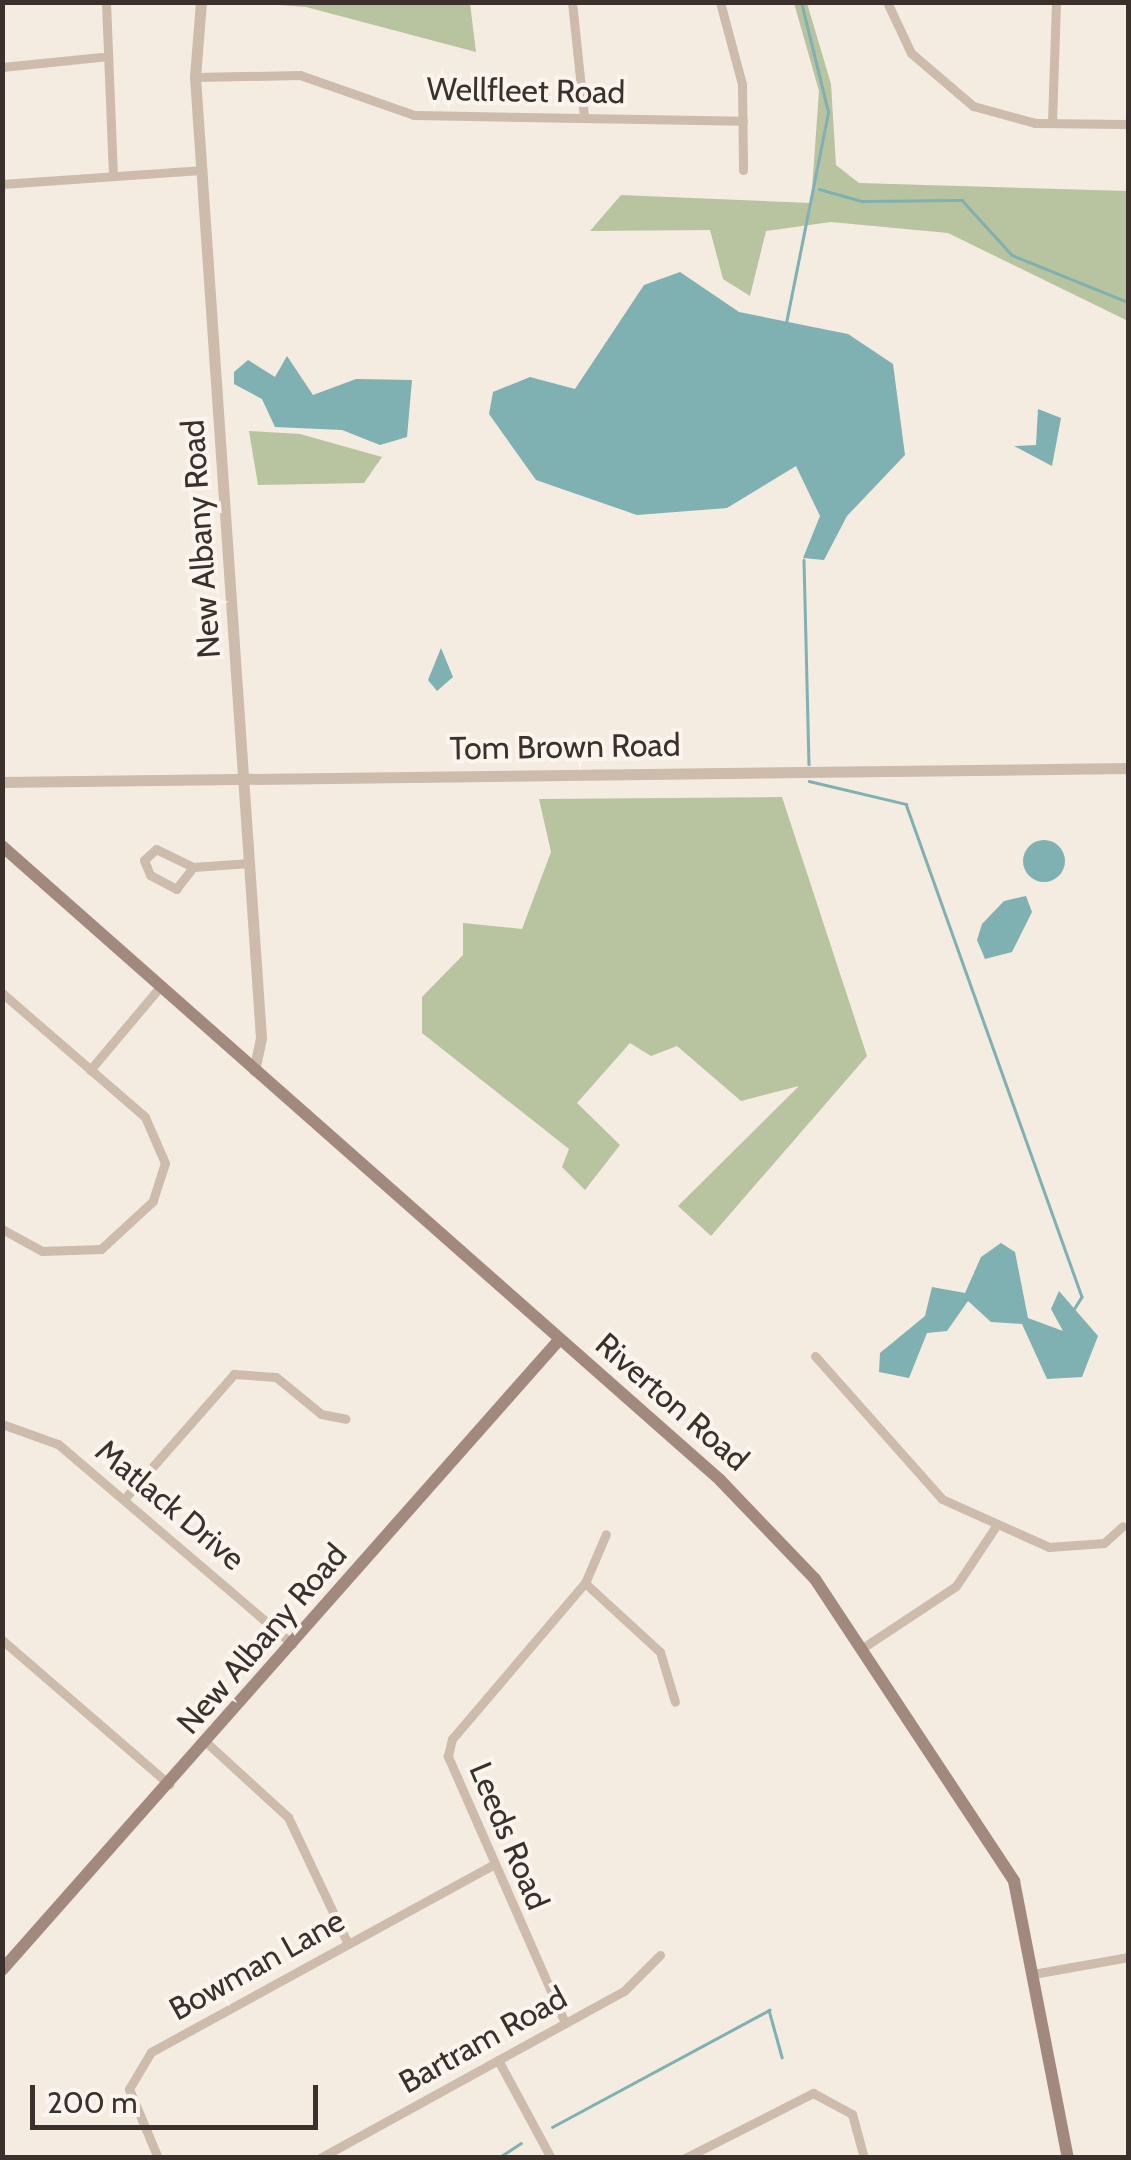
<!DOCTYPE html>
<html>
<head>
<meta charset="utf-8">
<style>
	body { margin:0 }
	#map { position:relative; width:1131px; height:2160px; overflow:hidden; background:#f4ebe1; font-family:Cabin,sans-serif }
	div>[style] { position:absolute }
	.green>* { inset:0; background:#b8c4a0 }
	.water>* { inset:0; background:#7fb0b2 }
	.round { border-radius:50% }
	.stream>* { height:2.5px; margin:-1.25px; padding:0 1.25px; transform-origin:1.25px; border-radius:1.25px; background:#7fb0b2 }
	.minor>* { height:9px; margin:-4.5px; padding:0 4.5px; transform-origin:4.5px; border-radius:4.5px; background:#cdbbac }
	.tertiary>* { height:11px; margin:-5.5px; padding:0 5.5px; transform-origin:5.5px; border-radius:5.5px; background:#cdbbac }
	.secondary>* { height:12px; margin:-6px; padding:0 6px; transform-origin:6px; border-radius:6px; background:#a18a7d }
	span { translate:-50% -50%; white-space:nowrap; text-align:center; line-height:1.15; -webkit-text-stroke:8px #fbf5ee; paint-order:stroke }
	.street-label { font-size:32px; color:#3b302b }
	.frame { position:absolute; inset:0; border:5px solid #3b302b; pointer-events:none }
	.scale { position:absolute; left:30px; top:2085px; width:288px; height:45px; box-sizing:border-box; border:5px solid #3b302b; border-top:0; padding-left:12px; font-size:30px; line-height:35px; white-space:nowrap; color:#3b302b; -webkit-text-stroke:8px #fbf5ee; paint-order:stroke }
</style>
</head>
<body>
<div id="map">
	<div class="green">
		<i style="clip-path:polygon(252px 3px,470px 3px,476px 52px,306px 7px)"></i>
		<i style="clip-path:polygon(794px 3px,807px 3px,831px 84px,836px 165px,859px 183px,1128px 191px,1128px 321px,948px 233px,831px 222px,766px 231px,750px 296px,723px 279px,710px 230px,590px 231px,621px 195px,811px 203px,819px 91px)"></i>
		<i style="clip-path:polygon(249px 431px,300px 434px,382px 457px,364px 483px,258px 485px)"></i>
		<i style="clip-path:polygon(782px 797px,867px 1056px,711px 1236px,678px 1206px,799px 1086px,741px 1101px,677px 1046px,651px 1056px,630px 1043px,577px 1103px,620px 1145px,585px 1190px,562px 1167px,569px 1149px,422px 1033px,422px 997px,463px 955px,463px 923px,522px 929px,551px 852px,539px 799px)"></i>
	</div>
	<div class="water">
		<i style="clip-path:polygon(680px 272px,739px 312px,848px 334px,893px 364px,905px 455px,847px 516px,824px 560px,803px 558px,820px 516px,796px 466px,727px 508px,637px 515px,536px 480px,489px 414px,493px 392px,530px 377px,575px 389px,644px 285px)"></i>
		<i style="clip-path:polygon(287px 356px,313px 395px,356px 379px,412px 380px,407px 437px,380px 445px,342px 430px,275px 427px,262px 399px,234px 384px,234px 372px,248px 360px,275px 377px)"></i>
		<i style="clip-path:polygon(1038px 409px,1061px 418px,1052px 466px,1014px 446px,1036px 445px)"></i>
		<i style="clip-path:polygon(441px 648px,453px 677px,437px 691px,428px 680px)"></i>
		<i class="round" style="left:1023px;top:840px;width:42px;height:42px"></i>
		<i style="clip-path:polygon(1026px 896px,1032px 912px,1012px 952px,985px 959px,977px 940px,982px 924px,1004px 901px)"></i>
		<i style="clip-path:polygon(1001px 1243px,1015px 1252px,1028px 1318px,1063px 1331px,1051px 1309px,1059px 1291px,1098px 1336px,1082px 1377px,1047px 1379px,1022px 1324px,991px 1322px,968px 1301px,947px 1331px,927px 1333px,909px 1378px,879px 1372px,880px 1353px,925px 1316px,932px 1287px,965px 1293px,981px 1257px)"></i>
	</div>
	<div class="stream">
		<i style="left:819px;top:189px;width:45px;rotate:15.6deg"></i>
		<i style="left:862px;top:201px;width:100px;rotate:-0.6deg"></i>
		<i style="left:962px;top:200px;width:74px;rotate:47.7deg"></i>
		<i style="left:1012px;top:255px;width:125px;rotate:22.1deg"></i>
		<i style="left:786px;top:323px;width:215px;rotate:-78.7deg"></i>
		<i style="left:828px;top:112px;width:113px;rotate:-103.8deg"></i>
		<i style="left:804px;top:560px;width:204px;rotate:88.6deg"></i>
		<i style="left:809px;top:781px;width:100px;rotate:13.3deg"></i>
		<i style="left:906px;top:804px;width:523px;rotate:70.35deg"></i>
		<i style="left:1082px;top:1297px;width:15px;rotate:122deg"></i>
		<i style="left:552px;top:2127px;width:247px;rotate:-28.3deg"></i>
		<i style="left:769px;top:2010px;width:49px;rotate:74.5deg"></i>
		<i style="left:498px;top:2158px;width:27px;rotate:-33deg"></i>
	</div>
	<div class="minor">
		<i style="left:106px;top:2px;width:173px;rotate:87.7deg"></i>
		<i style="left:572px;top:2px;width:116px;rotate:84deg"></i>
		<i style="left:720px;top:2px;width:85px;rotate:75deg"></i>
		<i style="left:742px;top:84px;width:86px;rotate:89.3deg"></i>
		<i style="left:887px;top:2px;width:56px;rotate:64.8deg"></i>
		<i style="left:911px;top:53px;width:82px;rotate:40.5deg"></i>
		<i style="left:973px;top:106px;width:64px;rotate:15.3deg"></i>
		<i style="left:1035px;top:123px;width:93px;rotate:0.6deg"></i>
		<i style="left:2px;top:67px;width:100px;rotate:-5.8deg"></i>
		<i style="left:195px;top:77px;width:105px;rotate:-1.1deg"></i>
		<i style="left:300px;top:75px;width:121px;rotate:19.3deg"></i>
		<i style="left:414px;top:115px;width:329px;rotate:1deg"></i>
		<i style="left:1052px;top:123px;width:121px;rotate:-88.1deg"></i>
		<i style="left:2px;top:184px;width:199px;rotate:-4deg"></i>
		<i style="left:193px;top:867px;width:41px;rotate:-154.1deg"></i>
		<i style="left:156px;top:849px;width:16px;rotate:137deg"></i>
		<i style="left:144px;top:860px;width:16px;rotate:68deg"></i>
		<i style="left:150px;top:875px;width:30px;rotate:28deg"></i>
		<i style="left:176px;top:889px;width:28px;rotate:-52deg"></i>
		<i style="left:193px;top:867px;width:57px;rotate:-4deg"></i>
		<i style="left:2px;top:993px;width:189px;rotate:40.9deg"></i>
		<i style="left:145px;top:1117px;width:50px;rotate:66.5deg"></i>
		<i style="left:165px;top:1163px;width:40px;rotate:108deg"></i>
		<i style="left:153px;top:1201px;width:71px;rotate:137.3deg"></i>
		<i style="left:101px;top:1249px;width:59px;rotate:178.1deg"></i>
		<i style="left:42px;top:1251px;width:46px;rotate:-151.2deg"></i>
		<i style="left:90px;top:1070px;width:109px;rotate:-49.9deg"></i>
		<i style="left:815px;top:1356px;width:191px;rotate:48.4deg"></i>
		<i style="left:942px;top:1499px;width:117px;rotate:24.2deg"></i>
		<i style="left:1049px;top:1547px;width:55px;rotate:-4.2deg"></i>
		<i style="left:1104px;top:1543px;width:25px;rotate:-42deg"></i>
		<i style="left:2px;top:1424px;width:59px;rotate:19.7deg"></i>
		<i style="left:58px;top:1444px;width:308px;rotate:40.5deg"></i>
		<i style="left:126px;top:1497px;width:164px;rotate:-48.7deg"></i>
		<i style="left:234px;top:1374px;width:42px;rotate:4.1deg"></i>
		<i style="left:276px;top:1377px;width:58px;rotate:39.4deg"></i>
		<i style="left:321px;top:1414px;width:25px;rotate:11deg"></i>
		<i style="left:585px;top:1583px;width:102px;rotate:42.6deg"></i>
		<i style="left:660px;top:1652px;width:52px;rotate:73.3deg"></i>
		<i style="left:2px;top:1640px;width:221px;rotate:40.8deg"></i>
		<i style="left:864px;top:1647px;width:110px;rotate:-33.5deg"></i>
		<i style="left:956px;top:1586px;width:72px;rotate:-56.3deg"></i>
		<i style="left:208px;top:1744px;width:108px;rotate:42.4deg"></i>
		<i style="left:288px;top:1817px;width:140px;rotate:64.7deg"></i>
		<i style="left:1033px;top:1974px;width:97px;rotate:-10.1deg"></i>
		<i style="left:565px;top:2023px;width:292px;rotate:-113.7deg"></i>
		<i style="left:448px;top:1756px;width:17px;rotate:-77deg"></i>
		<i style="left:452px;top:1739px;width:205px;rotate:-49.6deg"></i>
		<i style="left:585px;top:1583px;width:53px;rotate:-66.8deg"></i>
		<i style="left:498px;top:2060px;width:111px;rotate:61.6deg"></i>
		<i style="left:158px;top:2158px;width:75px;rotate:-112.8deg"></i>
		<i style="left:129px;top:2089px;width:43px;rotate:-59.3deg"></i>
		<i style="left:151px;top:2052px;width:389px;rotate:-28.7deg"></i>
		<i style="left:320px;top:2158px;width:347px;rotate:-28.8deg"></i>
		<i style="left:624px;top:1991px;width:51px;rotate:-45deg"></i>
		<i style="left:685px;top:2158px;width:144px;rotate:-26.9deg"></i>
		<i style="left:813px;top:2093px;width:44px;rotate:28.3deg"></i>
		<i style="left:852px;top:2114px;width:46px;rotate:74.7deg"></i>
	</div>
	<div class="tertiary">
		<i style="left:201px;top:2px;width:75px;rotate:94.6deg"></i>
		<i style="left:195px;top:77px;width:963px;rotate:86.07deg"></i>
		<i style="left:261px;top:1038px;width:33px;rotate:102deg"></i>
		<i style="left:2px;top:782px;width:1126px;rotate:-0.71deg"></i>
	</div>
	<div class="secondary">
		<i style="left:2px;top:846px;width:958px;rotate:41.44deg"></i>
		<i style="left:720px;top:1480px;width:137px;rotate:46.2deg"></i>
		<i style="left:815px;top:1579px;width:362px;rotate:56.6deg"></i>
		<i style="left:1014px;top:1881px;width:282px;rotate:79deg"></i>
		<i style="left:2px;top:1970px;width:841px;rotate:-48.52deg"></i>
	</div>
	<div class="street-label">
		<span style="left:526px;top:91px;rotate:1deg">Wellfleet Road</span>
		<span style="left:201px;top:539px;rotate:-94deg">New Albany Road</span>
		<span style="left:565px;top:747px;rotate:-1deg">Tom Brown Road</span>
		<span style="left:672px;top:1402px;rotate:41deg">Riverton Road</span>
		<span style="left:170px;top:1505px;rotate:40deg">Matlack Drive</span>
		<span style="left:262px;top:1639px;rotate:-49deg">New Albany Road</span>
		<span style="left:509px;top:1836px;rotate:67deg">Leeds Road</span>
		<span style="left:257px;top:1965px;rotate:-29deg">Bowman Lane</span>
		<span style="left:483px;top:2040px;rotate:-29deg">Bartram Road</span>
	</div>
	<div class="frame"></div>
	<div class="scale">200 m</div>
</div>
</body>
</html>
